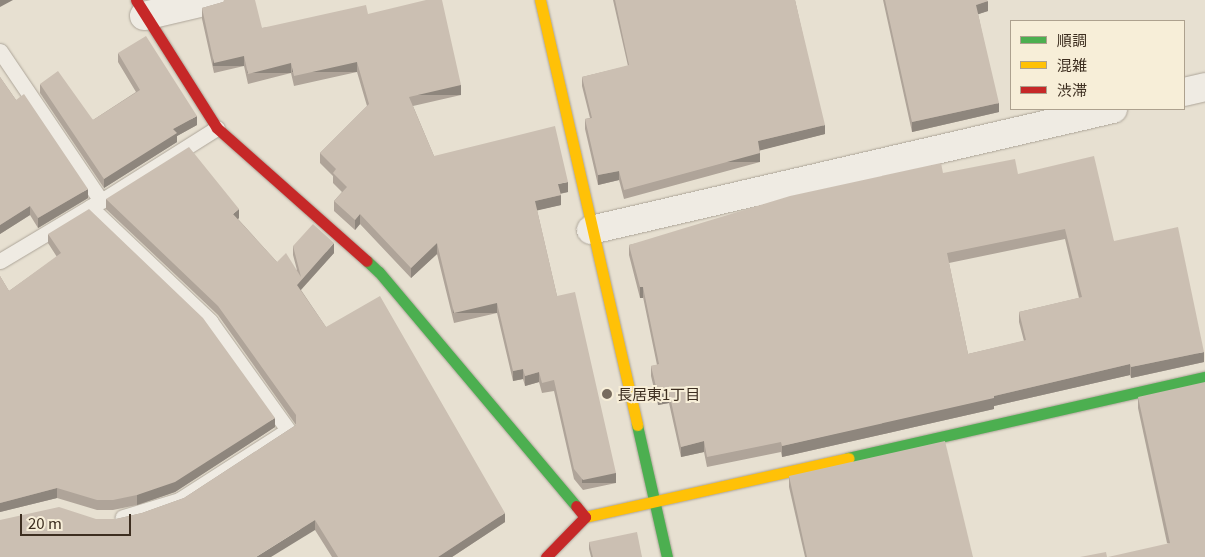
<!DOCTYPE html>
<html>
<head>
<meta charset="utf-8">
<style>
	body { margin:0 }
	#map { position:relative; width:1205px; height:557px; overflow:hidden; background:#e7e0d1; font-family:Georgia,"Noto Sans JP",serif }
	div>[style] { position:absolute }
	.roads { filter:drop-shadow(0 0 1px #ada599) drop-shadow(0 0 1px #ada599) }
	.lane>* { height:15px; margin:-7.5px; padding:0 7.5px; transform-origin:7.5px; border-radius:7.5px; background:#efebe3 }
	.street>* { height:28px; margin:-14px; padding:0 14px; transform-origin:14px; border-radius:14px; background:#efebe3 }
	.fast>* { height:11px; margin:-5.5px; padding:0 5.5px; transform-origin:5.5px; border-radius:5.5px; background:#4caf50 }
	.slow>* { height:11px; margin:-5.5px; padding:0 5.5px; transform-origin:5.5px; border-radius:5.5px; background:#ffc107 }
	.jam>* { height:11px; margin:-5.5px; padding:0 5.5px; transform-origin:5.5px; border-radius:5.5px; background:#c62828 }
	.wall>* { inset:0; background:#afa499 }
	.shaded-wall>* { inset:0; background:#8e867d; transform-origin:0 0 }
	.building>* { inset:0; background:#cbbfb2 }
	.dots>* { width:14px; height:14px; translate:-50% -50%; box-sizing:border-box; border:2px solid #f7eed8; border-radius:50% }
	span { translate:-50% -50%; white-space:nowrap; text-align:center; line-height:1.15; -webkit-text-stroke:4px #f7eed8; paint-order:stroke }
	.poi-label { font-size:15px; color:#3d2e20 }
	.left { translate:0 -50%; text-align:left }
	.legend { position:absolute; left:1010px; top:20px; width:175px; height:90px; box-sizing:border-box; background:#f7eed8; border:1px solid #ada18e; margin:0; padding:6px 9px; list-style:none; font-size:15px; color:#3d2e20 }
	.legend li { display:flex; align-items:center; gap:10px; height:25px }
	.legend b { width:25px; border:1px solid #ada18e }
	.scale { position:absolute; left:20px; top:514px; width:111px; height:22px; box-sizing:border-box; border:2px solid #3d2e20; border-top:0; padding-left:6px; font-size:15px; line-height:18px; white-space:nowrap; color:#3d2e20; -webkit-text-stroke:4px #f7eed8; paint-order:stroke }
</style>
</head>
<body>
<div id="map">
	<div class="roads">
		<div class="lane">
			<i style="left:0;top:51px;width:181px;rotate:56deg"></i>
			<i style="left:101px;top:201px;width:137px;rotate:-32.2deg"></i>
			<i style="left:90px;top:207px;width:166px;rotate:43.5deg"></i>
			<i style="left:210px;top:321px;width:134px;rotate:54.4deg"></i>
			<i style="left:288px;top:430px;width:130px;rotate:147.3deg"></i>
			<i style="left:179px;top:500px;width:59px;rotate:163.1deg"></i>
			<i style="left:0;top:261px;width:113px;rotate:-30.9deg"></i>
		</div>
		<div class="street">
			<i style="left:144px;top:16px;width:71px;rotate:-13.1deg"></i>
			<i style="left:1184px;top:92px;width:22px;rotate:-13deg"></i>
			<i style="left:591px;top:230px;width:536px;rotate:-13.05deg"></i>
		</div>
		<div class="fast">
			<i style="left:367px;top:261px;width:16px;rotate:43deg"></i>
			<i style="left:379px;top:272px;width:306px;rotate:49.9deg"></i>
			<i style="left:637px;top:425px;width:135px;rotate:77.2deg"></i>
			<i style="left:848px;top:458px;width:366px;rotate:-12.8deg"></i>
		</div>
		<div class="slow">
			<i style="left:540px;top:0;width:436px;rotate:77.1deg"></i>
			<i style="left:585px;top:517px;width:270px;rotate:-12.6deg"></i>
		</div>
		<div class="jam">
			<i style="left:136px;top:0;width:151px;rotate:57.7deg"></i>
			<i style="left:217px;top:128px;width:200px;rotate:41.6deg"></i>
			<i style="left:546px;top:557px;width:56px;rotate:-45.7deg"></i>
			<i style="left:585px;top:517px;width:14px;rotate:-129deg"></i>
		</div>
	</div>
	<div class="wall">
		<i style="clip-path:polygon(613px 0,795px 0,825px 134px,760px 150px,760px 162px,624px 199px,619px 180px,598px 185px,585px 129px,585px 119px,590px 118px,582px 86px,582px 77px,628px 66px)"></i>
		<i style="clip-path:polygon(883px 0,987px 0,988px 11px,978px 14px,999px 112px,912px 132px)"></i>
		<i style="clip-path:polygon(223px 2px,262px 28px,368px 14px,461px 95px,413px 106px,434px 156px,568px 192px,560px 194px,561px 205px,537px 210px,557px 296px,616px 483px,583px 490px,574px 479px,554px 391px,542px 393px,539px 382px,525px 386px,523px 379px,513px 381px,497px 313px,454px 323px,437px 254px,411px 278px,360px 224px,355px 230px,334px 211px,334px 201px,342px 192px,333px 183px,333px 176px,320px 163px,320px 153px,367px 106px,357px 72px,294px 86px,291px 73px,248px 84px,244px 66px,214px 73px,202px 19px,202px 8px)"></i>
		<i style="clip-path:polygon(118px 53px,197px 125px,177px 136px,177px 142px,104px 188px,40px 93px,40px 84px,93px 120px,136px 92px,118px 62px)"></i>
		<i style="clip-path:polygon(0 77px,16px 100px,88px 198px,38px 228px,30px 215px,0 234px)"></i>
		<i style="clip-path:polygon(evenodd,943px 173px,1018px 174px,1114px 241px,1204px 362px,1131px 378px,1130px 375px,994px 406px,994px 409px,782px 457px,781px 452px,707px 467px,704px 452px,681px 457px,669px 403px,658px 405px,651px 376px,651px 366px,657px 365px,643px 297px,640px 298px,629px 255px,629px 245px,943px 173px,1065px 239px,1079px 298px,1019px 312px,1019px 322px,1024px 341px,968px 354px,949px 263px,1065px 239px)"></i>
		<i style="clip-path:polygon(106px 199px,239px 218px,238px 219px,277px 262px,297px 270px,293px 255px,293px 246px,334px 253px,301px 290px,326px 327px,505px 522px,452px 557px,332px 557px,315px 530px,96px 519px,116px 519px,142px 513px,184px 498px,296px 425px,218px 315px,106px 209px)"></i>
		<i style="clip-path:polygon(48px 234px,275px 427px,175px 492px,137px 505px,113px 510px,97px 510px,57px 498px,0 512px,0 276px,9px 291px,57px 257px,48px 243px)"></i>
		<i style="clip-path:polygon(1138px 397px,1205px 557px,1167px 543px,1138px 408px)"></i>
		<i style="clip-path:polygon(789px 476px,973px 557px,805px 557px,789px 487px)"></i>
		<i style="clip-path:polygon(589px 542px,642px 557px,591px 557px,589px 549px)"></i>
	</div>
	<div class="shaded-wall">
		<i style="clip-path:polygon(0 0,13px 0,0 7px)"></i>
		<i style="clip-path:polygon(988px 1px,988px 11px,976px 15px,976px 5px)"></i>
		<i style="left:244px;top:56px;width:10px;height:31px;rotate:90deg"></i>
		<i style="left:357px;top:62px;width:10px;height:65px;rotate:90deg"></i>
		<i style="left:291px;top:63px;width:10px;height:44px;rotate:90deg"></i>
		<i style="left:461px;top:85px;width:10px;height:53px;rotate:90deg"></i>
		<i style="clip-path:polygon(999px 103px,999px 112px,912px 132px,912px 122px)"></i>
		<i style="clip-path:polygon(197px 116px,197px 125px,177px 136px,177px 142px,104px 188px,104px 179px,173px 129px)"></i>
		<i style="clip-path:polygon(825px 125px,825px 134px,758px 151px,758px 141px)"></i>
		<i style="left:760px;top:153px;width:9px;height:141px;rotate:90deg"></i>
		<i style="clip-path:polygon(619px 171px,619px 180px,598px 185px,598px 175px)"></i>
		<i style="clip-path:polygon(568px 182px,568px 192px,558px 194px,558px 184px)"></i>
		<i style="clip-path:polygon(88px 189px,88px 198px,38px 228px,38px 218px)"></i>
		<i style="clip-path:polygon(561px 195px,561px 205px,535px 211px,535px 201px)"></i>
		<i style="clip-path:polygon(30px 206px,30px 215px,0 234px,0 225px)"></i>
		<i style="clip-path:polygon(239px 209px,239px 218px,233px 223px,233px 214px)"></i>
		<i style="clip-path:polygon(360px 214px,360px 224px,355px 230px,355px 220px)"></i>
		<i style="clip-path:polygon(334px 243px,334px 253px,297px 294px,297px 285px)"></i>
		<i style="clip-path:polygon(437px 243px,437px 254px,411px 278px,411px 268px)"></i>
		<i style="left:640px;top:287px;width:3px;height:11px"></i>
		<i style="left:497px;top:303px;width:10px;height:44px;rotate:90deg"></i>
		<i style="clip-path:polygon(1204px 352px,1204px 362px,1131px 378px,1131px 367px)"></i>
		<i style="clip-path:polygon(1130px 364px,1130px 375px,994px 406px,994px 409px,782px 457px,782px 446px)"></i>
		<i style="clip-path:polygon(523px 369px,523px 379px,513px 381px,513px 371px)"></i>
		<i style="clip-path:polygon(539px 372px,539px 382px,525px 386px,525px 376px)"></i>
		<i style="clip-path:polygon(669px 392px,669px 403px,658px 405px,658px 395px)"></i>
		<i style="clip-path:polygon(275px 418px,275px 427px,175px 492px,137px 505px,137px 495px)"></i>
		<i style="clip-path:polygon(704px 441px,704px 452px,681px 457px,681px 447px)"></i>
		<i style="left:616px;top:473px;width:10px;height:34px;rotate:90deg"></i>
		<i style="clip-path:polygon(57px 488px,57px 498px,0 512px,0 503px)"></i>
		<i style="clip-path:polygon(505px 513px,505px 522px,452px 557px,438px 557px)"></i>
		<i style="clip-path:polygon(315px 520px,315px 530px,271px 557px,256px 557px)"></i>
	</div>
	<div class="building">
		<i style="clip-path:polygon(224px 0,255px 0,262px 28px,366px 5px,368px 14px,426px 0,442px 0,461px 85px,409px 97px,434px 156px,555px 126px,568px 182px,558px 184px,561px 195px,535px 201px,557px 296px,575px 292px,616px 473px,583px 480px,574px 469px,554px 380px,542px 383px,539px 372px,525px 376px,523px 369px,513px 371px,497px 303px,454px 313px,437px 243px,411px 268px,360px 214px,355px 220px,334px 201px,347px 187px,333px 173px,336px 169px,320px 153px,369px 104px,357px 62px,294px 76px,291px 63px,248px 74px,244px 56px,214px 63px,202px 8px,223px 2px)"></i>
		<i style="clip-path:polygon(615px 0,795px 0,825px 125px,758px 141px,760px 153px,624px 190px,619px 171px,598px 175px,585px 119px,592px 118px,582px 77px,629px 65px)"></i>
		<i style="clip-path:polygon(885px 0,987px 0,988px 1px,976px 5px,999px 103px,912px 122px)"></i>
		<i style="clip-path:polygon(146px 36px,197px 116px,173px 129px,177px 133px,104px 179px,40px 84px,58px 71px,93px 120px,140px 90px,118px 53px)"></i>
		<i style="clip-path:polygon(0 77px,16px 100px,24px 94px,88px 189px,38px 218px,30px 206px,0 225px)"></i>
		<i style="clip-path:polygon(189px 147px,239px 209px,233px 214px,277px 262px,286px 253px,301px 277px,293px 246px,313px 224px,334px 243px,297px 285px,326px 327px,380px 296px,505px 513px,438px 557px,338px 557px,315px 520px,256px 557px,0 557px,0 520px,59px 507px,96px 519px,116px 519px,142px 513px,184px 498px,296px 425px,296px 415px,218px 306px,106px 199px)"></i>
		<i style="clip-path:polygon(evenodd,1094px 156px,1114px 241px,1178px 227px,1204px 352px,1131px 367px,1130px 364px,994px 396px,994px 398px,782px 446px,781px 442px,707px 457px,704px 441px,681px 447px,669px 392px,658px 395px,651px 366px,659px 364px,643px 287px,640px 287px,629px 245px,790px 196px,941px 163px,943px 173px,1015px 159px,1018px 174px,1094px 156px,1065px 229px,1082px 297px,1019px 312px,1026px 340px,968px 354px,947px 253px,1065px 229px)"></i>
		<i style="clip-path:polygon(89px 209px,203px 318px,275px 418px,175px 482px,137px 495px,113px 500px,97px 500px,57px 488px,0 503px,0 276px,9px 291px,61px 253px,48px 234px)"></i>
		<i style="clip-path:polygon(1205px 382px,1205px 557px,1108px 557px,1170px 543px,1138px 397px)"></i>
		<i style="clip-path:polygon(945px 441px,973px 557px,807px 557px,789px 476px)"></i>
		<i style="clip-path:polygon(637px 532px,642px 557px,593px 557px,589px 542px)"></i>
		<i style="clip-path:polygon(1106px 552px,1107px 557px,1080px 557px)"></i>
	</div>
	<div class="dots">
		<i style="left:607px;top:394px;background:#786c5e"></i>
	</div>
	<div class="poi-label">
		<span class="left" style="left:617px;top:394px">長居東1丁目</span>
	</div>
	<ul class="legend">
	<li><b style="height:6px;background:#4caf50"></b>順調</li>
	<li><b style="height:6px;background:#ffc107"></b>混雑</li>
	<li><b style="height:6px;background:#c62828"></b>渋滞</li>
	</ul>
	<div class="scale">20 m</div>
</div>
</body>
</html>
